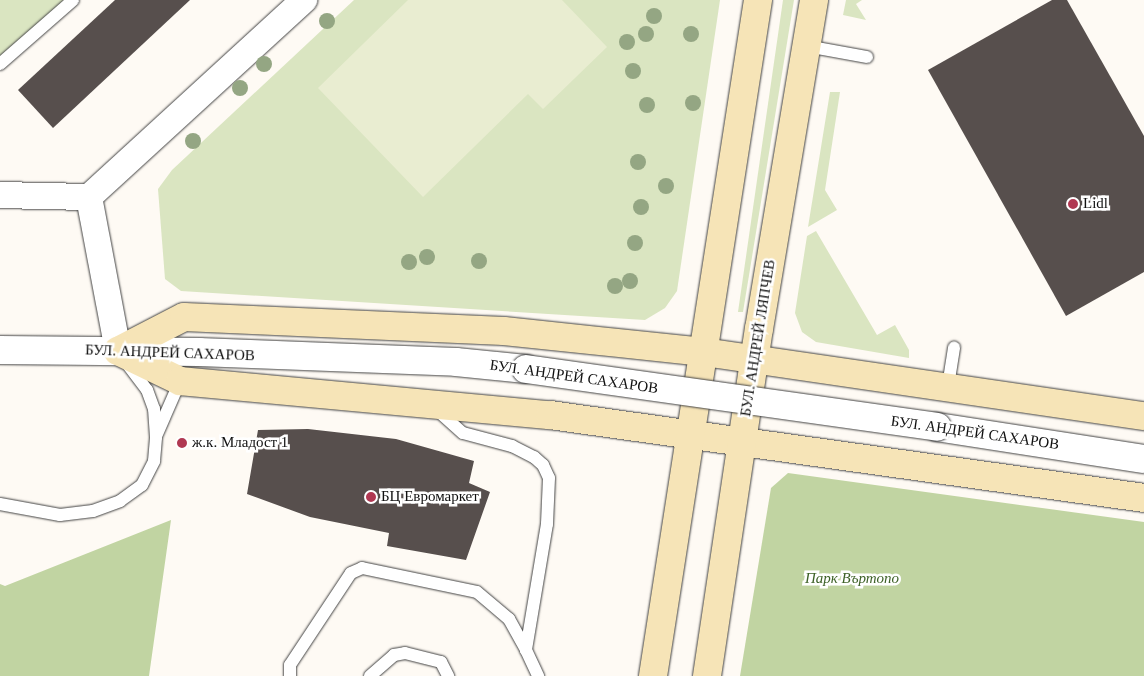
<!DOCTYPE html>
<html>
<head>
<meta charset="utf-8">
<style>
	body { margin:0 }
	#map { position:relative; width:1144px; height:676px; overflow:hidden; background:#fefaf4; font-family:"Times New Roman",serif }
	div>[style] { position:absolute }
	.green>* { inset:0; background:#dae5c1 }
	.forest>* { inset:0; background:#c1d4a2 }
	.pitch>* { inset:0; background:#e9edd1 }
	.building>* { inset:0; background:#574f4d }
	.roads { filter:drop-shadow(0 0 1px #434343) drop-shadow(0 0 1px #434343) }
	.service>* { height:12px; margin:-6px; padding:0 6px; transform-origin:6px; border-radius:6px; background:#fff }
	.minor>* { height:26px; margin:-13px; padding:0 13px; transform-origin:13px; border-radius:13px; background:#fff }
	.tertiary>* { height:28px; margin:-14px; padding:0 14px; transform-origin:14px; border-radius:14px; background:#fff }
	.secondary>* { height:28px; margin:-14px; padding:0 14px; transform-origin:14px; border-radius:14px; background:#f6e4b7 }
	.bridges { filter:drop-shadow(0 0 1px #434343) drop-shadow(0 0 1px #434343) }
	.tertiary-bridge>* { height:28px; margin:-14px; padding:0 14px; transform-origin:14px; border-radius:14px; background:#fff }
	.trees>* { width:16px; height:16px; margin:-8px; border-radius:50%; background:#94a683 }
	.dots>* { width:14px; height:14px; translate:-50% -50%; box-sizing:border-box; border:2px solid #fff; border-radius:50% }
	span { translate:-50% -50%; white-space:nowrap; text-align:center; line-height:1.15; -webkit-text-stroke:5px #fff; paint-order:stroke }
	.poi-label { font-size:15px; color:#101010 }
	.left { translate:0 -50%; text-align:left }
	.street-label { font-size:15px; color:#101010 }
	.park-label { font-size:15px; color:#3d6127; font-style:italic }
</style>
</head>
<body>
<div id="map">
	<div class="green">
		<i style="clip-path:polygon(0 0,73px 0,0 64px)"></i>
		<i style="clip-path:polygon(354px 0,720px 0,677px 291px,665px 308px,645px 320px,181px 291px,165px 279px,158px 189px,172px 170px)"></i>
		<i style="clip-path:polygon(783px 0,794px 0,743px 312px,738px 312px)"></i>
		<i style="clip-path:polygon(846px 0,862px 0,856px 4px,866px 20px,843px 15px)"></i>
		<i style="clip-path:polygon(830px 92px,840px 92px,825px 190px,837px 210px,808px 227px)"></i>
		<i style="clip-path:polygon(816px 231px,877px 335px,895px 325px,909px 350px,909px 358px,816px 342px,802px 332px,795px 313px,807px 236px)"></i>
	</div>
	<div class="forest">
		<i style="clip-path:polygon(788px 473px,1144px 522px,1144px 676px,740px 676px,771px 488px)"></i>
		<i style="clip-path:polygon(171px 520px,149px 676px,0 676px,0 584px,5px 586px)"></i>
	</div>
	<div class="pitch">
		<i style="clip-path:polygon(408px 0,562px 0,607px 47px,543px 109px,528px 94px,423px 197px,318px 88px)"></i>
	</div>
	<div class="building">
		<i style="clip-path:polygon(115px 0,190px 0,53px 128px,18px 90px)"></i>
		<i style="clip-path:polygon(1052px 0,1067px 0,1144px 136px,1144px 272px,1066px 316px,928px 70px)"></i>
		<i style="clip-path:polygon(308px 429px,396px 439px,474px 461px,469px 483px,490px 492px,466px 560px,387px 546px,389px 533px,310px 517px,247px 494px,258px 430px)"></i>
	</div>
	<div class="roads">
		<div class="service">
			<i style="left:806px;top:46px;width:62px;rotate:10.2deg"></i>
			<i style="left:0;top:64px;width:97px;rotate:-41.2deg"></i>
			<i style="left:948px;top:386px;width:39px;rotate:-81deg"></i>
			<i style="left:436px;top:409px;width:36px;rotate:42deg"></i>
			<i style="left:463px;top:433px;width:51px;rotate:14.9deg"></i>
			<i style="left:512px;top:446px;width:25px;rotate:27deg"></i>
			<i style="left:534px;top:457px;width:12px;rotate:42deg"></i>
			<i style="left:543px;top:465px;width:14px;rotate:65deg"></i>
			<i style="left:549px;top:478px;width:46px;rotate:92.5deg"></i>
			<i style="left:547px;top:524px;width:128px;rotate:99.5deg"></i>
			<i style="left:526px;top:650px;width:29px;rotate:65deg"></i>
			<i style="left:157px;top:434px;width:58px;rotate:-66.5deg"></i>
			<i style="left:0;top:504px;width:61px;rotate:10.4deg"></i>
			<i style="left:60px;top:515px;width:33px;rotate:-7deg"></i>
			<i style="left:93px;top:511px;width:29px;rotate:-20deg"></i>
			<i style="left:120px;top:501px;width:27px;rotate:-36deg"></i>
			<i style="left:142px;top:485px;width:27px;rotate:-63deg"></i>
			<i style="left:154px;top:461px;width:24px;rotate:-85deg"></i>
			<i style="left:156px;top:437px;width:28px;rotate:-94deg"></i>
			<i style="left:154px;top:409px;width:20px;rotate:-110deg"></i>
			<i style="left:147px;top:390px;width:34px;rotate:-127deg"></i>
			<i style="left:290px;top:676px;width:11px;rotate:-90deg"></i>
			<i style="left:290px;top:665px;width:110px;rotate:-56.5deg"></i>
			<i style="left:351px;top:573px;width:12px;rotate:-24deg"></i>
			<i style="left:362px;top:568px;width:117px;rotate:11.8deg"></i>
			<i style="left:477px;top:592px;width:42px;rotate:40.2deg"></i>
			<i style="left:509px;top:619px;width:35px;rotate:61deg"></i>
			<i style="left:370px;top:676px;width:32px;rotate:-41deg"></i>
			<i style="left:394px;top:655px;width:11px;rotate:-10deg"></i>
			<i style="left:405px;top:653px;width:37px;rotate:14deg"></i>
			<i style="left:441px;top:662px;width:16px;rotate:63deg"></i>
		</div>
		<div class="minor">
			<i style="left:0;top:195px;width:89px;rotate:1.3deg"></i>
			<i style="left:89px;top:197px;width:292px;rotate:-42.5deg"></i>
			<i style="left:89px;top:197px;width:157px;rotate:79.3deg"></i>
		</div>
		<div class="tertiary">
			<i style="left:0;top:350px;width:199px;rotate:0.6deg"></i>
			<i style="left:199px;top:352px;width:257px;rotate:2.2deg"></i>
			<i style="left:456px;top:362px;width:70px;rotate:5.7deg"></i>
			<i style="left:937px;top:427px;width:209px;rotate:8.8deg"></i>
		</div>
		<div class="secondary">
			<i style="left:118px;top:351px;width:74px;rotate:-27.3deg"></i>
			<i style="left:184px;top:317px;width:320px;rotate:2.5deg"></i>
			<i style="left:504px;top:331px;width:201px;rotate:6deg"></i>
			<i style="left:704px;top:352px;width:445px;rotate:8.3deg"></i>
			<i style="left:118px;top:351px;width:69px;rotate:25.8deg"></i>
			<i style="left:180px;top:381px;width:372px;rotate:5.3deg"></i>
			<i style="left:550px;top:415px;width:600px;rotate:7.95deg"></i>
			<i style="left:653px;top:676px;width:684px;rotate:-81.17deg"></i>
			<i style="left:707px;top:676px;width:351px;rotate:-81.5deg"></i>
			<i style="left:759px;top:329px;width:334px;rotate:-80.5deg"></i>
		</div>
	</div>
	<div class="bridges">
		<div class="tertiary-bridge">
			<i style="left:526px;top:369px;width:415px;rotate:8deg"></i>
		</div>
	</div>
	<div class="trees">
		<i style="left:654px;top:16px"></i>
		<i style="left:327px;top:21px"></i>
		<i style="left:646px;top:34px"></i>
		<i style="left:691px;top:34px"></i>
		<i style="left:627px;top:42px"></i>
		<i style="left:264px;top:64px"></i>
		<i style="left:633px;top:71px"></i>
		<i style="left:240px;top:88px"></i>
		<i style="left:693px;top:103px"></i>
		<i style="left:647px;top:105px"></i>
		<i style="left:193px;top:141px"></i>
		<i style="left:638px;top:162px"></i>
		<i style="left:666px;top:186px"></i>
		<i style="left:641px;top:207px"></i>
		<i style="left:635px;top:243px"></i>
		<i style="left:427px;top:257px"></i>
		<i style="left:479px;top:261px"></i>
		<i style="left:409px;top:262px"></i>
		<i style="left:630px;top:281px"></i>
		<i style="left:615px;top:286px"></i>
	</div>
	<div class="dots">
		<i style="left:1073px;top:204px;background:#b03852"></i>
		<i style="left:182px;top:443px;background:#b03852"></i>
		<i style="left:371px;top:497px;background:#b03852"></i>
	</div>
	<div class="poi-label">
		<span class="left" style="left:1083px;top:204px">Lidl</span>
		<span class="left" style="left:192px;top:443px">ж.к. Младост 1</span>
		<span class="left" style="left:381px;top:497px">БЦ Евромаркет</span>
	</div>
	<div class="street-label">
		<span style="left:758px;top:338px;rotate:-81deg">БУЛ. АНДРЕЙ ЛЯПЧЕВ</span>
		<span style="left:170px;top:353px;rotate:2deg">БУЛ. АНДРЕЙ САХАРОВ</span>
		<span style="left:574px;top:377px;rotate:8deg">БУЛ. АНДРЕЙ САХАРОВ</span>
		<span style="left:975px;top:433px;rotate:8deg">БУЛ. АНДРЕЙ САХАРОВ</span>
	</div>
	<div class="park-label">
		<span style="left:852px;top:579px">Парк Въртопо</span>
	</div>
</div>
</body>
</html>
